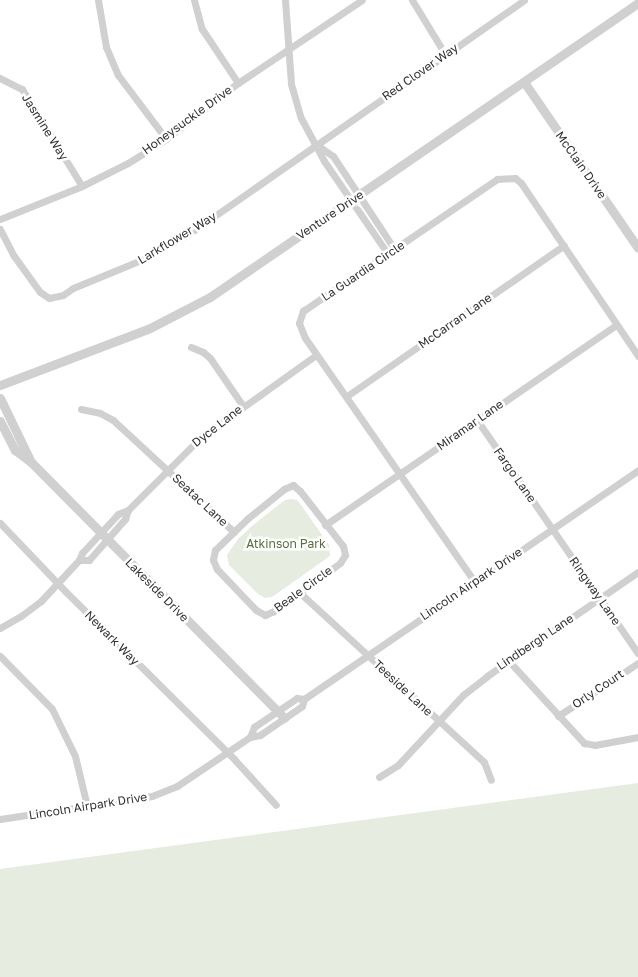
<!DOCTYPE html>
<html>
<head>
<meta charset="utf-8">
<style>
	body { margin:0 }
	#map { position:relative; width:638px; height:977px; overflow:hidden; background:#fff; font-family:"Golos Text",sans-serif }
	div>[style] { position:absolute }
	.green>* { inset:0; background:#e6ecdf }
	.minor>* { height:7px; margin:-3.5px; padding:0 3.5px; transform-origin:3.5px; border-radius:3.5px; background:#d0d0d0 }
	.tertiary>* { height:9px; margin:-4.5px; padding:0 4.5px; transform-origin:4.5px; border-radius:4.5px; background:#d0d0d0 }
	span { translate:-50% -50%; white-space:nowrap; text-align:center; line-height:1.15; -webkit-text-stroke:5px #fff; paint-order:stroke }
	.street-label { font-size:12px; color:#333 }
	.park-label { font-size:12px; color:#56703f }
</style>
</head>
<body>
<div id="map">
	<div class="green">
		<i style="clip-path:polygon(291px 499px,297px 500px,301px 505px,329px 545px,330px 556px,272px 597px,265px 598px,258px 594px,229px 565px,227px 555px,238px 539px,253px 525px,285px 500px)"></i>
		<i style="clip-path:polygon(638px 783px,638px 977px,0 977px,0 869px)"></i>
	</div>
	<div class="minor">
		<i style="left:98px;top:0;width:48px;rotate:80.3deg"></i>
		<i style="left:106px;top:47px;width:30px;rotate:67deg"></i>
		<i style="left:118px;top:75px;width:80px;rotate:53.1deg"></i>
		<i style="left:194px;top:0;width:30px;rotate:75deg"></i>
		<i style="left:202px;top:29px;width:65px;rotate:56.3deg"></i>
		<i style="left:285px;top:0;width:84px;rotate:85.9deg"></i>
		<i style="left:291px;top:84px;width:35px;rotate:74deg"></i>
		<i style="left:301px;top:118px;width:49px;rotate:61.9deg"></i>
		<i style="left:324px;top:161px;width:113px;rotate:55.5deg"></i>
		<i style="left:412px;top:0;width:63px;rotate:58.6deg"></i>
		<i style="left:0;top:78px;width:25px;rotate:27deg"></i>
		<i style="left:22px;top:89px;width:114px;rotate:58.3deg"></i>
		<i style="left:317px;top:145px;width:19px;rotate:35deg"></i>
		<i style="left:333px;top:156px;width:113px;rotate:56.6deg"></i>
		<i style="left:0;top:219px;width:88px;rotate:-21.9deg"></i>
		<i style="left:82px;top:186px;width:51px;rotate:-26.6deg"></i>
		<i style="left:128px;top:163px;width:45px;rotate:-32.3deg"></i>
		<i style="left:166px;top:139px;width:91px;rotate:-37.9deg"></i>
		<i style="left:238px;top:83px;width:149px;rotate:-33.8deg"></i>
		<i style="left:0;top:229px;width:30px;rotate:63deg"></i>
		<i style="left:14px;top:256px;width:44px;rotate:54.2deg"></i>
		<i style="left:40px;top:292px;width:11px;rotate:34deg"></i>
		<i style="left:49px;top:298px;width:14px;rotate:-12deg"></i>
		<i style="left:63px;top:295px;width:12px;rotate:-35deg"></i>
		<i style="left:73px;top:288px;width:84px;rotate:-22.3deg"></i>
		<i style="left:151px;top:256px;width:52px;rotate:-31deg"></i>
		<i style="left:196px;top:229px;width:400px;rotate:-34.9deg"></i>
		<i style="left:191px;top:347px;width:13px;rotate:23deg"></i>
		<i style="left:203px;top:352px;width:9px;rotate:41deg"></i>
		<i style="left:210px;top:358px;width:58px;rotate:55.5deg"></i>
		<i style="left:347px;top:396px;width:264px;rotate:-34.8deg"></i>
		<i style="left:81px;top:409px;width:19px;rotate:12deg"></i>
		<i style="left:100px;top:413px;width:15px;rotate:28deg"></i>
		<i style="left:113px;top:420px;width:165px;rotate:42.8deg"></i>
		<i style="left:477px;top:420px;width:283px;rotate:55.4deg"></i>
		<i style="left:293px;top:485px;width:9px;rotate:41deg"></i>
		<i style="left:300px;top:491px;width:70px;rotate:52deg"></i>
		<i style="left:343px;top:546px;width:9px;rotate:77deg"></i>
		<i style="left:345px;top:555px;width:9px;rotate:122deg"></i>
		<i style="left:340px;top:563px;width:82px;rotate:144deg"></i>
		<i style="left:274px;top:611px;width:10px;rotate:156deg"></i>
		<i style="left:265px;top:615px;width:10px;rotate:-151deg"></i>
		<i style="left:256px;top:610px;width:57px;rotate:-133.6deg"></i>
		<i style="left:217px;top:569px;width:10px;rotate:-114deg"></i>
		<i style="left:213px;top:560px;width:10px;rotate:-79deg"></i>
		<i style="left:215px;top:550px;width:45px;rotate:-44.1deg"></i>
		<i style="left:247px;top:519px;width:48px;rotate:-39deg"></i>
		<i style="left:284px;top:489px;width:10px;rotate:-24deg"></i>
		<i style="left:0;top:523px;width:95px;rotate:46.3deg"></i>
		<i style="left:66px;top:592px;width:237px;rotate:44.8deg"></i>
		<i style="left:234px;top:759px;width:62px;rotate:47.6deg"></i>
		<i style="left:325px;top:525px;width:353px;rotate:-34.5deg"></i>
		<i style="left:79px;top:560px;width:10px"></i>
		<i style="left:89px;top:560px;width:55px;rotate:-48.7deg"></i>
		<i style="left:125px;top:519px;width:9px;rotate:-72deg"></i>
		<i style="left:474px;top:581px;width:296px;rotate:-124.8deg"></i>
		<i style="left:305px;top:338px;width:16px;rotate:-112deg"></i>
		<i style="left:299px;top:323px;width:13px;rotate:-72deg"></i>
		<i style="left:303px;top:311px;width:235px;rotate:-34.2deg"></i>
		<i style="left:497px;top:179px;width:18px;rotate:-3deg"></i>
		<i style="left:515px;top:178px;width:8px;rotate:40deg"></i>
		<i style="left:521px;top:183px;width:209px;rotate:55.9deg"></i>
		<i style="left:299px;top:592px;width:251px;rotate:42.6deg"></i>
		<i style="left:484px;top:762px;width:19px;rotate:69deg"></i>
		<i style="left:0;top:628px;width:24px;rotate:-30deg"></i>
		<i style="left:21px;top:616px;width:25px;rotate:-37deg"></i>
		<i style="left:41px;top:601px;width:56px;rotate:-47.2deg"></i>
		<i style="left:79px;top:560px;width:8px;rotate:-67deg"></i>
		<i style="left:82px;top:553px;width:53px;rotate:-47.3deg"></i>
		<i style="left:118px;top:514px;width:11px;rotate:-22deg"></i>
		<i style="left:128px;top:510px;width:102px;rotate:-45deg"></i>
		<i style="left:200px;top:438px;width:143px;rotate:-35.6deg"></i>
		<i style="left:0;top:656px;width:74px;rotate:45.5deg"></i>
		<i style="left:52px;top:709px;width:52px;rotate:63.9deg"></i>
		<i style="left:75px;top:756px;width:51px;rotate:76.5deg"></i>
		<i style="left:508px;top:660px;width:113px;rotate:47.5deg"></i>
		<i style="left:584px;top:743px;width:11px;rotate:10deg"></i>
		<i style="left:595px;top:745px;width:44px;rotate:-10.5deg"></i>
		<i style="left:558px;top:716px;width:96px;rotate:-33.5deg"></i>
		<i style="left:250px;top:737px;width:11px;rotate:-68deg"></i>
		<i style="left:254px;top:727px;width:52px;rotate:-34deg"></i>
		<i style="left:297px;top:698px;width:7px;rotate:8deg"></i>
		<i style="left:304px;top:699px;width:405px;rotate:-34.4deg"></i>
		<i style="left:379px;top:777px;width:22px;rotate:-32deg"></i>
		<i style="left:398px;top:765px;width:96px;rotate:-47.1deg"></i>
		<i style="left:463px;top:695px;width:31px;rotate:-38deg"></i>
		<i style="left:487px;top:676px;width:183px;rotate:-34.6deg"></i>
		<i style="left:0;top:819px;width:154px;rotate:-8.6deg"></i>
		<i style="left:152px;top:796px;width:27px;rotate:-22deg"></i>
		<i style="left:177px;top:786px;width:88px;rotate:-33.9deg"></i>
		<i style="left:250px;top:737px;width:10px;rotate:-11deg"></i>
		<i style="left:260px;top:735px;width:51px;rotate:-34.6deg"></i>
		<i style="left:302px;top:706px;width:7px;rotate:-74deg"></i>
	</div>
	<div class="tertiary">
		<i style="left:524px;top:82px;width:201px;rotate:55.5deg"></i>
		<i style="left:0;top:385px;width:160px;rotate:-20.8deg"></i>
		<i style="left:150px;top:328px;width:68px;rotate:-27.3deg"></i>
		<i style="left:210px;top:297px;width:519px;rotate:-34.49deg"></i>
		<i style="left:0;top:398px;width:71px;rotate:64.2deg"></i>
		<i style="left:0;top:421px;width:33px;rotate:63deg"></i>
		<i style="left:15px;top:450px;width:20px;rotate:37deg"></i>
		<i style="left:31px;top:462px;width:360px;rotate:45.3deg"></i>
	</div>
	<div class="street-label">
		<span style="left:420px;top:72px;rotate:-35deg">Red Clover Way</span>
		<span style="left:187px;top:120px;rotate:-36deg">Honeysuckle Drive</span>
		<span style="left:45px;top:127px;rotate:58deg">Jasmine Way</span>
		<span style="left:581px;top:165px;rotate:55deg">McClain Drive</span>
		<span style="left:330px;top:215px;rotate:-34deg">Venture Drive</span>
		<span style="left:177px;top:238px;rotate:-31deg">Larkflower Way</span>
		<span style="left:363px;top:271px;rotate:-34deg">La Guardia Circle</span>
		<span style="left:455px;top:321px;rotate:-35deg">McCarran Lane</span>
		<span style="left:470px;top:425px;rotate:-35deg">Miramar Lane</span>
		<span style="left:217px;top:426px;rotate:-38deg">Dyce Lane</span>
		<span style="left:515px;top:475px;rotate:55deg">Fargo Lane</span>
		<span style="left:200px;top:500px;rotate:43deg">Seatac Lane</span>
		<span style="left:471px;top:584px;rotate:-34deg">Lincoln Airpark Drive</span>
		<span style="left:303px;top:589px;rotate:-36deg">Beale Circle</span>
		<span style="left:157px;top:590px;rotate:45deg">Lakeside Drive</span>
		<span style="left:595px;top:591px;rotate:55deg">Ringway Lane</span>
		<span style="left:112px;top:638px;rotate:45deg">Newark Way</span>
		<span style="left:535px;top:642px;rotate:-34deg">Lindbergh Lane</span>
		<span style="left:403px;top:688px;rotate:43deg">Teeside Lane</span>
		<span style="left:598px;top:689px;rotate:-34deg">Orly Court</span>
		<span style="left:88px;top:806px;rotate:-9deg">Lincoln Airpark Drive</span>
	</div>
	<div class="park-label">
		<span style="left:286px;top:544px">Atkinson Park</span>
	</div>
</div>
</body>
</html>
